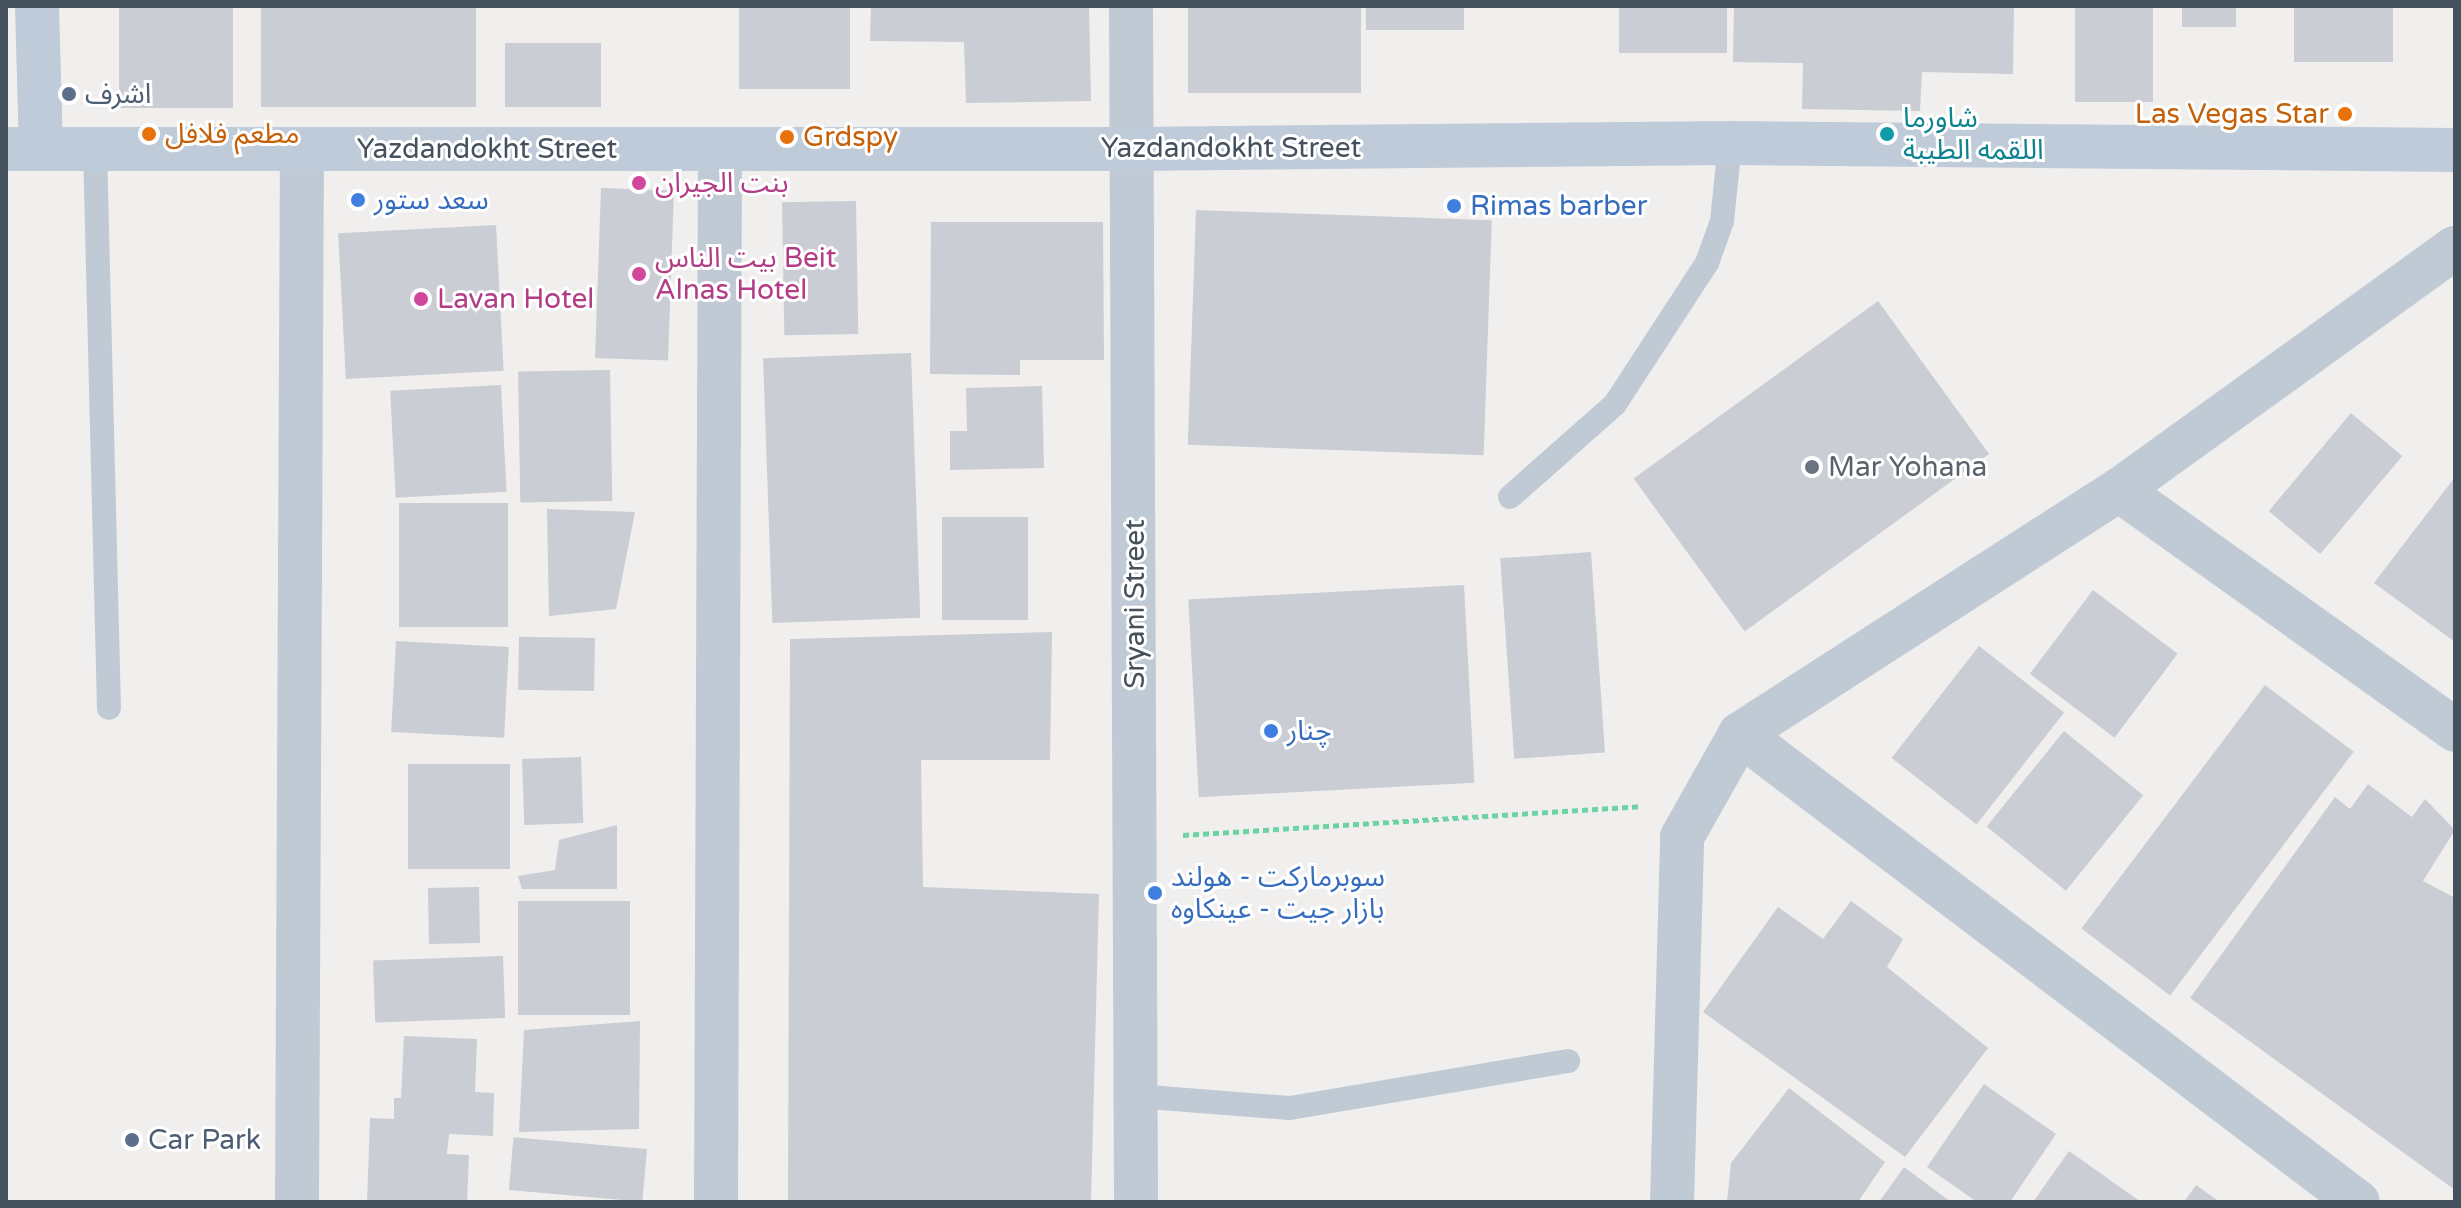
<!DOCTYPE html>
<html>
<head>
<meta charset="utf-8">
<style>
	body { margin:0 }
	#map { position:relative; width:2461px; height:1208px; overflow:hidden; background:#f1eeee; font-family:"Varela Round","Noto Sans Arabic",sans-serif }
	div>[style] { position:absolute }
	.building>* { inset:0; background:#cacdd3; transform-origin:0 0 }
	.path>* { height:5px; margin-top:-2.5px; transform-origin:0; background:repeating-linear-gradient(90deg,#6ed3a4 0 6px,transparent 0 10px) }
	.lane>* { height:24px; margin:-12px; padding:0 12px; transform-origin:12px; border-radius:12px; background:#c0cad5 }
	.street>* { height:44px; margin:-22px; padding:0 22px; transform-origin:22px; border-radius:22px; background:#c0cad5 }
	.secondary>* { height:44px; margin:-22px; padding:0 22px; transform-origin:22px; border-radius:22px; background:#bfcbd9 }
	.dots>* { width:22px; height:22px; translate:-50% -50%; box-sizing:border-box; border:4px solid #fff; border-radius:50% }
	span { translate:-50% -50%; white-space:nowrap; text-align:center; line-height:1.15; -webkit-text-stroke:6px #fff; paint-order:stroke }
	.service-label { font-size:28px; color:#4e5e75 }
	.left { translate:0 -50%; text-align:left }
	.food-label { font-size:28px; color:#c56008 }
	.right { translate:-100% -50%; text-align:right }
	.culture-label { font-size:28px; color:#0d838f }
	.street-label { font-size:28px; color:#45515d }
	.hotel-label { font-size:28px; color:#b23c85 }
	.shop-label { font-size:28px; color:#366cbe }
	.worship-label { font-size:28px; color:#5b616d }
	.frame { position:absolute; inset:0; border:8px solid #45515d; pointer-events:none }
</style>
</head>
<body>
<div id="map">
	<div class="building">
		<i style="left:119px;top:6px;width:114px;height:102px"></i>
		<i style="left:261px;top:6px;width:215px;height:101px"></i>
		<i style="left:739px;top:6px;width:111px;height:83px"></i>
		<i style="clip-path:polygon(871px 6px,1089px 6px,1091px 101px,966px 103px,964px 42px,870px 41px)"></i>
		<i style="left:1188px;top:6px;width:173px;height:87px"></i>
		<i style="left:1366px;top:6px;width:98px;height:24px"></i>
		<i style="left:1619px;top:6px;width:108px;height:47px"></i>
		<i style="clip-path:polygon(1734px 6px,2014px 6px,2013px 74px,1922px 72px,1920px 111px,1802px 109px,1803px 63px,1733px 62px)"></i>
		<i style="left:2075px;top:6px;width:78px;height:96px"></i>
		<i style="left:2182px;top:6px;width:54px;height:21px"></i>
		<i style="left:2294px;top:6px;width:99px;height:56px"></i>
		<i style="left:505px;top:43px;width:96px;height:64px"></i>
		<i style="left:601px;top:188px;width:73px;height:170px;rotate:2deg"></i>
		<i style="left:856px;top:201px;width:133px;height:74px;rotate:89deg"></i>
		<i style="left:1196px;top:210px;width:296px;height:235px;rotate:2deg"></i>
		<i style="clip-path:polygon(931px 222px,1103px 222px,1104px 360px,1020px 360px,1020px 375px,930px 374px)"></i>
		<i style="left:496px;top:225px;width:146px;height:158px;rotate:87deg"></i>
		<i style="left:1878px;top:301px;width:189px;height:302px;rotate:54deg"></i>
		<i style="left:911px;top:353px;width:265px;height:148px;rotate:88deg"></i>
		<i style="left:610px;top:370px;width:131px;height:92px;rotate:89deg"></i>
		<i style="left:501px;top:385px;width:107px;height:111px;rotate:87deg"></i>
		<i style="clip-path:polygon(1042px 386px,1044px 468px,950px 470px,950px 431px,967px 431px,966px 388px)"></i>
		<i style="left:2351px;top:413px;width:67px;height:128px;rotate:40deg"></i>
		<i style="clip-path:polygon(2455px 477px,2455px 642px,2374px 583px)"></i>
		<i style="left:508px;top:503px;width:124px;height:109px;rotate:90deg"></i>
		<i style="clip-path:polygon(547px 509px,635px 512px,616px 609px,549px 616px)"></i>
		<i style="left:942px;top:517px;width:86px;height:103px"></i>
		<i style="left:1591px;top:552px;width:201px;height:91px;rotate:86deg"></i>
		<i style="left:1464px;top:585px;width:198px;height:276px;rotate:87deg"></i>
		<i style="left:2093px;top:590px;width:106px;height:105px;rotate:37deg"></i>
		<i style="clip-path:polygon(1052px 632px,1050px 760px,921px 760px,923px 887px,1099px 894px,1091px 1202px,788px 1202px,790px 639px)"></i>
		<i style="left:595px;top:638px;width:53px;height:76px;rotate:91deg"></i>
		<i style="left:396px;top:641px;width:113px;height:91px;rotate:3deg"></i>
		<i style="left:1979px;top:646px;width:108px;height:142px;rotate:38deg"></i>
		<i style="left:2265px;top:685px;width:111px;height:305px;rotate:37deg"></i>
		<i style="left:2064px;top:731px;width:102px;height:123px;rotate:39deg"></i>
		<i style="left:581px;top:757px;width:66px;height:59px;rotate:88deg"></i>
		<i style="left:408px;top:764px;width:102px;height:105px"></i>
		<i style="clip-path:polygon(2368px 784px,2412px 817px,2425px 799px,2455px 830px,2423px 881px,2455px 898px,2455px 1190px,2190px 998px,2335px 797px,2350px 809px)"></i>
		<i style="clip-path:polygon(617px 825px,617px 889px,522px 889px,518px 876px,555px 870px,559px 840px)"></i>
		<i style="left:479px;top:887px;width:56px;height:51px;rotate:89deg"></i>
		<i style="left:518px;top:901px;width:112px;height:114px"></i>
		<i style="clip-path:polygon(1851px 901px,1903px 939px,1887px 967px,1988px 1048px,1905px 1157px,1703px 1012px,1778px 907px,1823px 939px)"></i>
		<i style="left:503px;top:956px;width:62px;height:130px;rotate:88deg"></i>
		<i style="clip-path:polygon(640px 1021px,639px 1129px,519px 1132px,524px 1030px)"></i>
		<i style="clip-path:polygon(404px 1036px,477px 1039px,475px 1092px,494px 1093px,493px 1136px,449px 1134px,447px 1154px,469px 1155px,467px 1202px,367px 1202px,370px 1118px,394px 1119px,394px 1098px,401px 1098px)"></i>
		<i style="clip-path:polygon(1984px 1084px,2056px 1134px,2010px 1202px,1977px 1202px,1927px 1167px)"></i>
		<i style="clip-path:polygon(1789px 1088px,1885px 1162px,1858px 1202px,1727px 1202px,1731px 1163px)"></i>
		<i style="left:647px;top:1149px;width:53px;height:134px;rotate:95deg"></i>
		<i style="clip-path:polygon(2069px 1151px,2141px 1202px,2033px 1202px)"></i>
		<i style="clip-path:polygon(1904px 1167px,1951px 1202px,1879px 1202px)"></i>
		<i style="clip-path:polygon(2196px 1185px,2220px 1202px,2184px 1202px)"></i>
	</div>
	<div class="path">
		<i style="left:1183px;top:835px;width:458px;rotate:-3.6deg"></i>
	</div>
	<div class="lane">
		<i style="left:95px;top:149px;width:559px;rotate:88.57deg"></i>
		<i style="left:1510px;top:497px;width:140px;rotate:-41.5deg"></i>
		<i style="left:1615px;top:404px;width:168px;rotate:-56.9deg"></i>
		<i style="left:1707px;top:263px;width:45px;rotate:-70.3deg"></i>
		<i style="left:1722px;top:221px;width:78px;rotate:-84.1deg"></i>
		<i style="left:1136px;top:1096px;width:154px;rotate:4.5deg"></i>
		<i style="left:1290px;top:1108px;width:282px;rotate:-9.6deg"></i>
	</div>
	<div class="street">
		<i style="left:1131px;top:6px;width:1196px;rotate:89.76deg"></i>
		<i style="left:2119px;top:490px;width:413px;rotate:35.5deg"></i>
		<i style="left:1740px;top:734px;width:775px;rotate:37.14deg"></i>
		<i style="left:297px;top:1202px;width:1053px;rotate:-89.73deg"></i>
		<i style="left:716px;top:1202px;width:1053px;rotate:-89.78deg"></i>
		<i style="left:1672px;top:1202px;width:365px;rotate:-88.4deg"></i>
		<i style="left:1682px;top:837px;width:118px;rotate:-60.6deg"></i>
		<i style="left:1740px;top:734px;width:451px;rotate:-32.8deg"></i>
		<i style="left:2119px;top:490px;width:414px;rotate:-35.8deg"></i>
	</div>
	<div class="secondary">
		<i style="left:37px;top:6px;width:143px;rotate:88.4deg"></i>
		<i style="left:6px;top:149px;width:1128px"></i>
		<i style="left:1134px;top:149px;width:596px;rotate:-0.58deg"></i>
		<i style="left:1730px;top:143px;width:725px;rotate:0.55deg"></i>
	</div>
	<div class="dots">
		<i style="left:69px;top:94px;background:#5c6f8a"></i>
		<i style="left:2345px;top:114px;background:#e8710a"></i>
		<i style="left:149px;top:134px;background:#e8710a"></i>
		<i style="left:1887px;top:134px;background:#0f9aa8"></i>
		<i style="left:787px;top:137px;background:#e8710a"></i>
		<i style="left:639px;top:183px;background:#d1479c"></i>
		<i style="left:358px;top:200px;background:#3f7fe0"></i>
		<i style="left:1454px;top:206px;background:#3f7fe0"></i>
		<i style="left:639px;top:274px;background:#d1479c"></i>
		<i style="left:421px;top:299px;background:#d1479c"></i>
		<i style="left:1812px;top:467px;background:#6b7280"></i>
		<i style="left:1271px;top:731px;background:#3f7fe0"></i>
		<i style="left:1155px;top:893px;background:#3f7fe0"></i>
		<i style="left:132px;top:1140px;background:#5c6f8a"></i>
	</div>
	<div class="service-label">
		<span class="left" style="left:85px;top:94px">اشرف</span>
		<span class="left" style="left:148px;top:1140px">Car Park</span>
	</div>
	<div class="food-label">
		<span class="right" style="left:2329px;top:114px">Las Vegas Star</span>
		<span class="left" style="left:165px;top:134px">مطعم فلافل</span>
		<span class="left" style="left:803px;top:137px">Grdspy</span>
	</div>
	<div class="culture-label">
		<span class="left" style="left:1903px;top:134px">شاورما<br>اللقمه الطيبة</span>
	</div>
	<div class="street-label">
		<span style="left:1231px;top:148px">Yazdandokht Street</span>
		<span style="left:487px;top:149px">Yazdandokht Street</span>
		<span style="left:1135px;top:604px;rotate:-90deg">Sryani Street</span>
	</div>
	<div class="hotel-label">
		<span class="left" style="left:655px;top:183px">بنت الجيران</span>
		<span class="left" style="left:655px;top:274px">بيت الناس Beit<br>Alnas Hotel</span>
		<span class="left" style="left:437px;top:299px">Lavan Hotel</span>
	</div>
	<div class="shop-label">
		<span class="left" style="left:374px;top:200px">سعد ستور</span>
		<span class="left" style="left:1470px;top:206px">Rimas barber</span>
		<span class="left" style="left:1287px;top:731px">چنار</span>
		<span class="left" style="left:1171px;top:893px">سوبرماركت - هولند<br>بازار جيت - عينكاوه</span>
	</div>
	<div class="worship-label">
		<span class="left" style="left:1828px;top:467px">Mar Yohana</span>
	</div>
	<div class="frame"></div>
</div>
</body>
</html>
